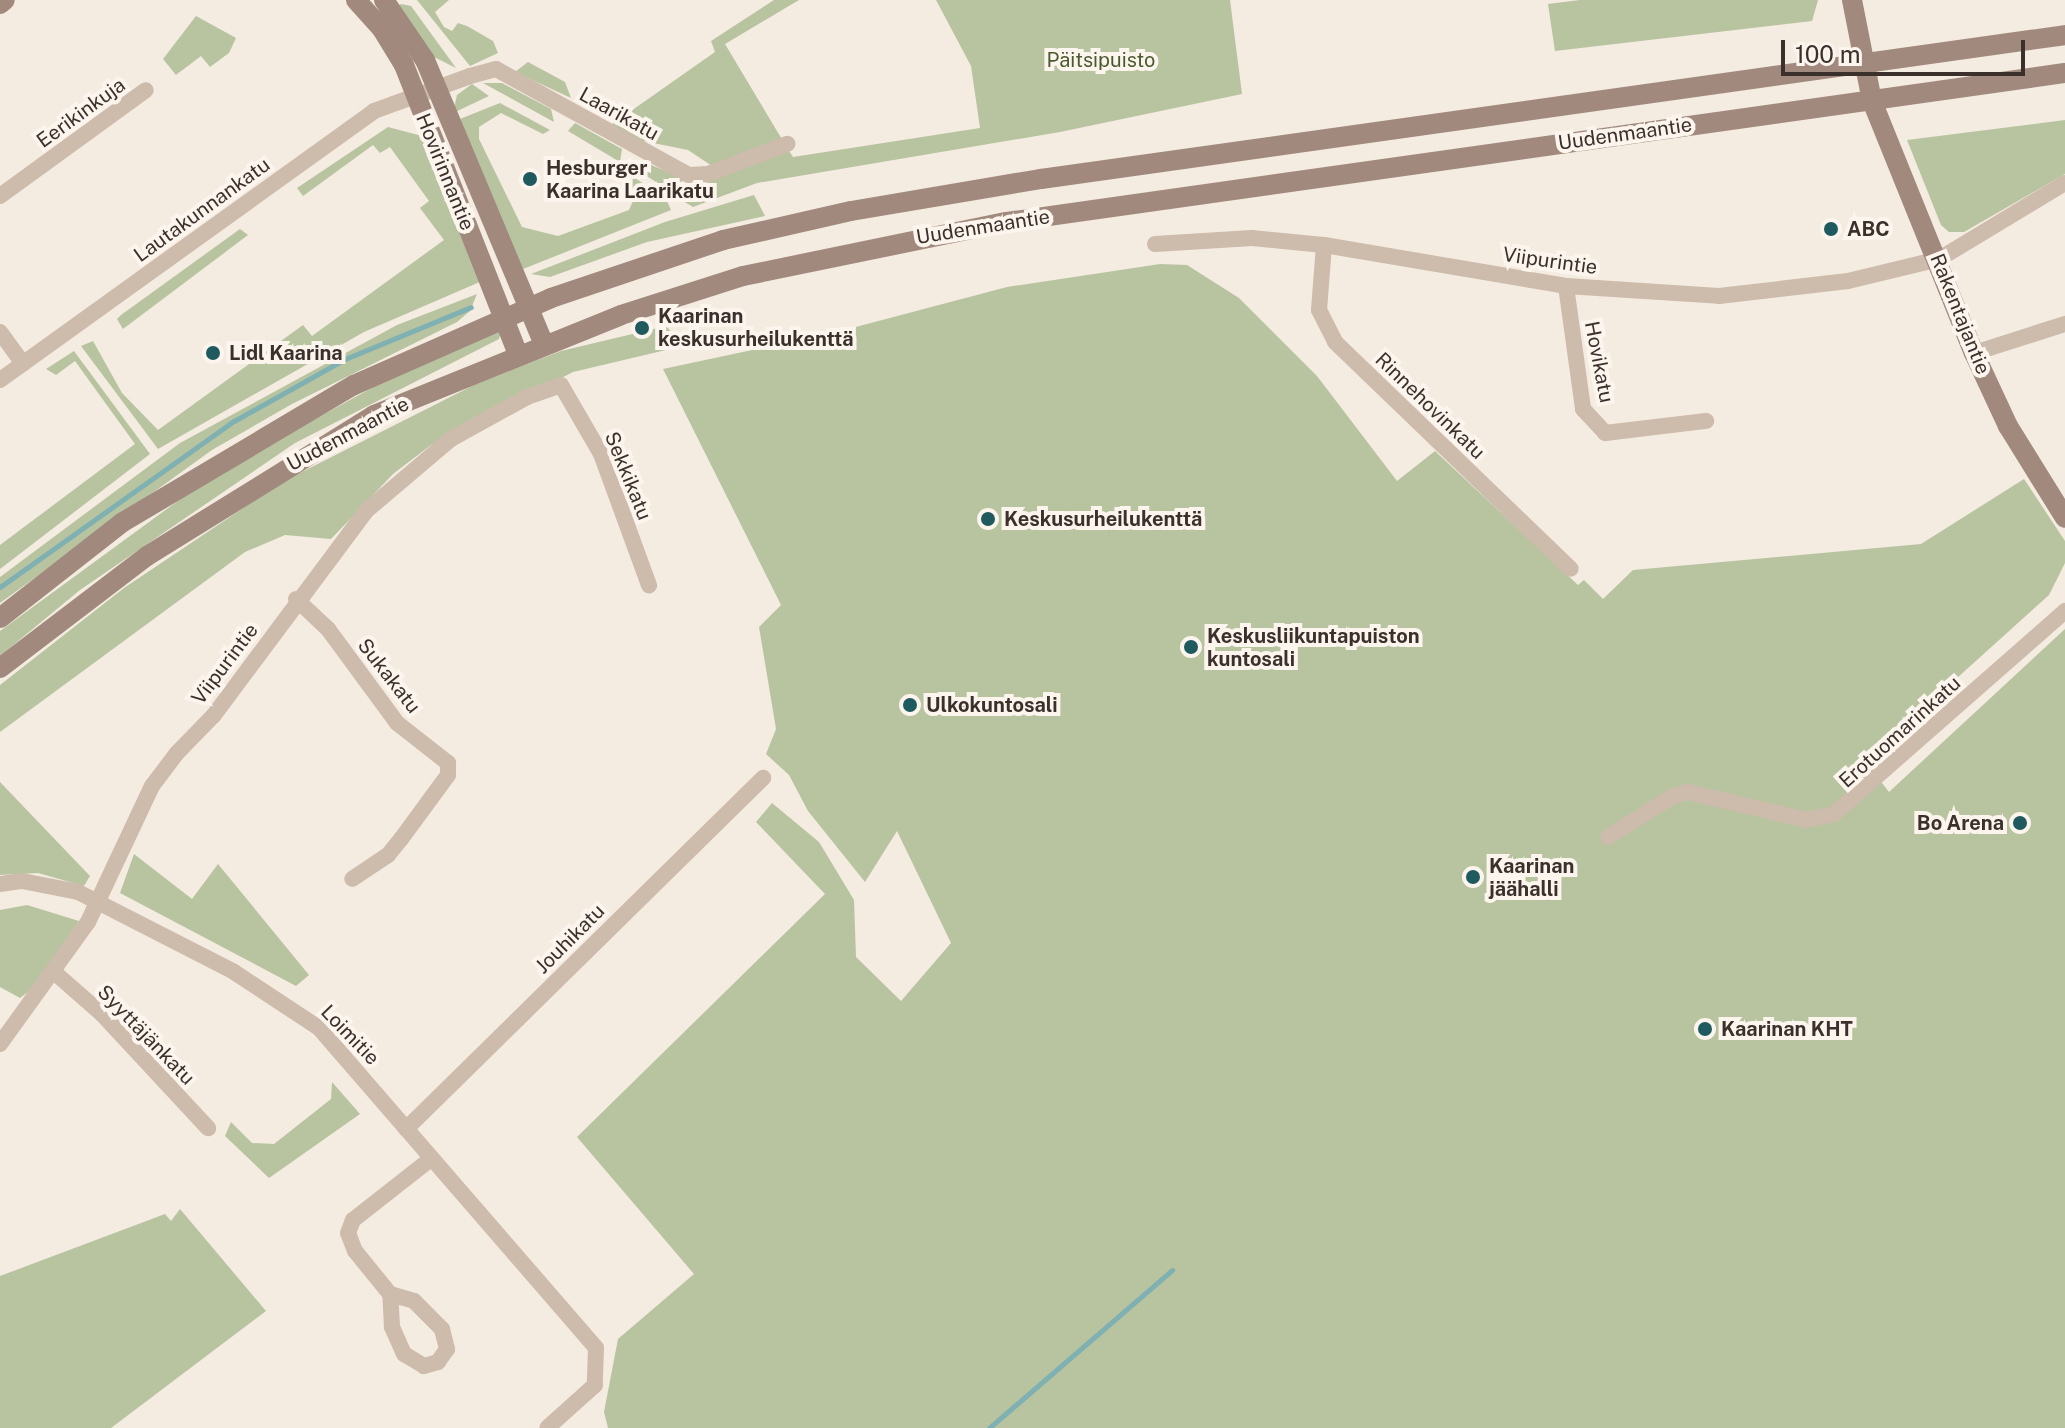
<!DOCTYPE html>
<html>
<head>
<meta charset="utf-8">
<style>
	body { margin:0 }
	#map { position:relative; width:2065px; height:1428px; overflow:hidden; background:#f4ebe1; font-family:"Public Sans",sans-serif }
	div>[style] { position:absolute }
	.green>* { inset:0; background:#b8c4a0 }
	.stream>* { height:5px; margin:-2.5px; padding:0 2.5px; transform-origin:2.5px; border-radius:2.5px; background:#7fb0b2 }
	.street>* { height:16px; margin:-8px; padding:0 8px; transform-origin:8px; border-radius:8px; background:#cdbbac }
	.secondary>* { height:20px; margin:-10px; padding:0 10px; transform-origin:10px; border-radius:10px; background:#a18a7d }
	.dots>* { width:22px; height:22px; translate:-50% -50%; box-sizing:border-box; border:4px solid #fbf5ee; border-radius:50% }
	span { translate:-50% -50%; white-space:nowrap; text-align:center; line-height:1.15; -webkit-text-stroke:8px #fbf5ee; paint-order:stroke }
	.park-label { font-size:20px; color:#4a5a2e }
	.street-label { font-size:20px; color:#3b302b }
	.poi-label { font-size:20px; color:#3b302b; font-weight:700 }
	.left { translate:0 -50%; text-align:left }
	.right { translate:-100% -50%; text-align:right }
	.scale { position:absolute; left:1781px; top:40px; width:244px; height:36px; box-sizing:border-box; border:4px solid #3b302b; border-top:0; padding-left:10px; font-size:24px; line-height:28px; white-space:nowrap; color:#3b302b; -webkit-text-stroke:6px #fbf5ee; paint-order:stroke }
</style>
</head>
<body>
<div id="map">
	<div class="green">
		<i style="clip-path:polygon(417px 0,449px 0,435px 12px,444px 27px,452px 31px,458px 23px,467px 26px,493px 41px,498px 53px,470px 66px)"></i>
		<i style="clip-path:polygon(774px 0,799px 0,725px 44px,783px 141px,715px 168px,688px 150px,638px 140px,611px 125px,715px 52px,711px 41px)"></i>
		<i style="clip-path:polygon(936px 0,1230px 0,1242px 94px,1060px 132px,757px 183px,693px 207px,675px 196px,787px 148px,793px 157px,980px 128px,971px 66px)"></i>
		<i style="clip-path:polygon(1580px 0,1818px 0,1812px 21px,1555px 51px,1548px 4px)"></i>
		<i style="clip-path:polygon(401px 4px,411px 6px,456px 68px,430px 55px,396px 7px)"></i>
		<i style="clip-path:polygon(196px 16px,236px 38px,229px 53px,210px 67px,201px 56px,176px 75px,163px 59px)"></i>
		<i style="clip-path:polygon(528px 62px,565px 82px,571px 98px,515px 72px)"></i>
		<i style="clip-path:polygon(483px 83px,502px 83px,551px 109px,554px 122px)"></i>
		<i style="clip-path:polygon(472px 84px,489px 96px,453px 113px,457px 95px)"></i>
		<i style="clip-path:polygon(500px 103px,550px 130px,543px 134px,501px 113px,479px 127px,479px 139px,522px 227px,558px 236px,629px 210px,637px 192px,628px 184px,632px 176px,666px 199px,671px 210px,523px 269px,455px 121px)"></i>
		<i style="clip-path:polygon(2065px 120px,2065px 174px,1964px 232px,1949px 232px,1941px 225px,1907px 140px)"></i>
		<i style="clip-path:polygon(575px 123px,622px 149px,620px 162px,568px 131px)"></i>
		<i style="clip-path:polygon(388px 127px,422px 136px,482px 281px,364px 332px,158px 449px,81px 346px,93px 341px,122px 393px,158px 430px,303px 325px,312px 336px,444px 240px,420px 208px,429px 201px,390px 147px,380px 153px,373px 145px,303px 196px,297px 188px)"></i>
		<i style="clip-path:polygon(642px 161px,682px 178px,683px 181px,664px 187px,634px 168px)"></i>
		<i style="clip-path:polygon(754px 195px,765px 216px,647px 242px,550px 277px,531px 274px,665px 222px)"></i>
		<i style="clip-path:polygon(240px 229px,248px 235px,123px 329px,117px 319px,121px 315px)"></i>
		<i style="clip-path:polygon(1160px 264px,1187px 265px,1239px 298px,1317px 376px,1397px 481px,1435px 451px,1578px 585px,1584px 580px,1603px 599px,1633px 570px,1921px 544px,2024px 479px,2065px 541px,2065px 563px,2049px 595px,1865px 761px,1889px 792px,2065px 629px,2065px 1428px,608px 1428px,604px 1412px,618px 1339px,694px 1274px,577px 1137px,825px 894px,756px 822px,772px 803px,819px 842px,854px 900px,856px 957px,901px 1001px,951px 943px,897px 831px,865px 882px,808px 811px,789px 775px,766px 754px,776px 729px,759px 627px,781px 605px,663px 369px,833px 333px,1007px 287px)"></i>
		<i style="clip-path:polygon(477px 294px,470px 311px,457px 322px,292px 404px,212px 450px,0 603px,0 577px,180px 443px,397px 325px)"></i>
		<i style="clip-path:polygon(666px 326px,674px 335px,666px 350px,573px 372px,431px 445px,393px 474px,331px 539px,285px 535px,245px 552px,0 732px,0 685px,124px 588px,282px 482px,476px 384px,561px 351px)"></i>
		<i style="clip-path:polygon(502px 328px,499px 339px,295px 443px,80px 590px,0 656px,0 631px,212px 476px,408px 368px)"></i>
		<i style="clip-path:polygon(74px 351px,150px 454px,0 569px,0 545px,135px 444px,75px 361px,56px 375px,46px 369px)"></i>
		<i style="clip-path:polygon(0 782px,90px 876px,84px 886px,38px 873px,0 875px)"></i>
		<i style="clip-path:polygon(134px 854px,192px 899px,218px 864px,309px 975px,296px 986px,120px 893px)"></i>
		<i style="clip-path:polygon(27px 905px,79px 921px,36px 986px,20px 998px,0 987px,0 910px)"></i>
		<i style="clip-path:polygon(332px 1082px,360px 1114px,269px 1178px,225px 1136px,231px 1122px,252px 1143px,274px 1144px,331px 1099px)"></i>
		<i style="clip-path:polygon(180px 1209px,266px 1311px,111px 1428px,0 1428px,0 1276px,165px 1214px,171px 1221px)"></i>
	</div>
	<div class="stream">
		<i style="left:0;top:587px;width:287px;rotate:-35.4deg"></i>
		<i style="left:234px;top:421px;width:127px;rotate:-29.2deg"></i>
		<i style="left:345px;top:359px;width:136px;rotate:-22.4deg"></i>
		<i style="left:989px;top:1428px;width:242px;rotate:-40.8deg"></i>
	</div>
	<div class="street">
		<i style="left:0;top:196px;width:180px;rotate:-36deg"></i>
		<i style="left:1155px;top:244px;width:97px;rotate:-3.5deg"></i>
		<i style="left:1252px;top:238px;width:72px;rotate:5.6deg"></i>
		<i style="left:1324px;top:245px;width:245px;rotate:9.6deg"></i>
		<i style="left:1566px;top:286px;width:153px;rotate:3.7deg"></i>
		<i style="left:1719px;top:296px;width:130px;rotate:-6.6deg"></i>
		<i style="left:1848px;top:281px;width:94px;rotate:-13.6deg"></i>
		<i style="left:1939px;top:259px;width:147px;rotate:-31.1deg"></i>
		<i style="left:1324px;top:245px;width:65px;rotate:94.4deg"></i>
		<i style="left:1319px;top:310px;width:36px;rotate:63deg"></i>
		<i style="left:1335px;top:342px;width:327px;rotate:43.9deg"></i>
		<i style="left:1566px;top:286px;width:124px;rotate:82.1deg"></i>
		<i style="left:1583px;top:409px;width:33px;rotate:47deg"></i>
		<i style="left:1605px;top:433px;width:102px;rotate:-6.8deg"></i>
		<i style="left:0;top:332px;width:39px;rotate:54deg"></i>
		<i style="left:1974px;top:353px;width:96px;rotate:-17.7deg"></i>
		<i style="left:0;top:380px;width:461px;rotate:-35.7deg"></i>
		<i style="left:374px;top:111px;width:102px;rotate:-20deg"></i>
		<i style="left:470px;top:76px;width:27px;rotate:-15deg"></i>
		<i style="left:496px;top:69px;width:220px;rotate:28.8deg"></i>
		<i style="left:689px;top:175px;width:19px;rotate:-3deg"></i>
		<i style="left:708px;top:174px;width:85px;rotate:-20.8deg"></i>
		<i style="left:296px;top:599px;width:44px;rotate:43.2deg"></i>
		<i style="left:328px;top:629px;width:117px;rotate:53.7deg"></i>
		<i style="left:397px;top:723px;width:65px;rotate:38.1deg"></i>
		<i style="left:448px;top:763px;width:12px;rotate:90deg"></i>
		<i style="left:448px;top:775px;width:79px;rotate:126.3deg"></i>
		<i style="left:401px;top:839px;width:21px;rotate:129deg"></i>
		<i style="left:388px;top:855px;width:43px;rotate:146.3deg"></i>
		<i style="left:1608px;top:837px;width:77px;rotate:-32.2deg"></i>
		<i style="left:1673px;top:796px;width:16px;rotate:-15deg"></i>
		<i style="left:1688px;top:792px;width:121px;rotate:13.3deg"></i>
		<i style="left:1806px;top:820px;width:29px;rotate:-12deg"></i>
		<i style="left:1834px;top:814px;width:308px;rotate:-41.3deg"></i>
		<i style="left:0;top:884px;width:22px;rotate:-8deg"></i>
		<i style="left:22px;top:881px;width:57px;rotate:11.1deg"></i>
		<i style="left:78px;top:892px;width:175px;rotate:27.1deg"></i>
		<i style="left:234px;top:972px;width:102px;rotate:33.4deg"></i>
		<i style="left:319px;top:1028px;width:423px;rotate:49.1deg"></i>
		<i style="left:596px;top:1348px;width:37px;rotate:92deg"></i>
		<i style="left:595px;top:1385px;width:64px;rotate:138.1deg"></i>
		<i style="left:54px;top:972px;width:64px;rotate:41.2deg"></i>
		<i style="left:102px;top:1014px;width:156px;rotate:47.1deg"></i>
		<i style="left:0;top:1044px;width:150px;rotate:-54.2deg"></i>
		<i style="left:88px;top:922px;width:150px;rotate:-64.8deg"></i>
		<i style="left:152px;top:786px;width:41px;rotate:-52.9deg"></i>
		<i style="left:177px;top:753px;width:53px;rotate:-45.8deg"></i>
		<i style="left:214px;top:715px;width:254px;rotate:-53.3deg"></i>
		<i style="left:366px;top:511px;width:111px;rotate:-40.3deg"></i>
		<i style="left:451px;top:439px;width:87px;rotate:-28.9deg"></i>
		<i style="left:527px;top:397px;width:36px;rotate:-19deg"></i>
		<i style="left:561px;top:385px;width:80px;rotate:59.9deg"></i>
		<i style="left:601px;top:454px;width:140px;rotate:69.9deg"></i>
		<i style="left:406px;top:1129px;width:501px;rotate:-44.51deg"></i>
		<i style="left:390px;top:1294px;width:25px;rotate:16deg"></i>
		<i style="left:414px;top:1301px;width:40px;rotate:45deg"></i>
		<i style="left:442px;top:1329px;width:21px;rotate:76deg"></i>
		<i style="left:447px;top:1349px;width:16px;rotate:125deg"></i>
		<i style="left:438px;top:1362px;width:15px;rotate:164deg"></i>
		<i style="left:424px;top:1366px;width:23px;rotate:-149deg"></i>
		<i style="left:404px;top:1354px;width:30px;rotate:-114deg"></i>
		<i style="left:392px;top:1327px;width:33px;rotate:-93deg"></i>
		<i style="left:390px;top:1294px;width:55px;rotate:-129.1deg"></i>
		<i style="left:355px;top:1251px;width:19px;rotate:-111deg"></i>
		<i style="left:348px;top:1233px;width:14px;rotate:-69deg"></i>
		<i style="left:353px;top:1220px;width:100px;rotate:-38.1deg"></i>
	</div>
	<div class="secondary">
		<i style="left:356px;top:0;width:39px;rotate:48deg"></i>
		<i style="left:382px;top:29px;width:42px;rotate:58.6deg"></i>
		<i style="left:404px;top:65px;width:311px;rotate:68.5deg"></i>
		<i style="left:384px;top:0;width:73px;rotate:55.7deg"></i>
		<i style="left:425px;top:60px;width:308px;rotate:67.3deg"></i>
		<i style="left:1852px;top:0;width:103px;rotate:78.8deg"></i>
		<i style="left:1872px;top:101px;width:272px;rotate:68deg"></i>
		<i style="left:1974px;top:353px;width:81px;rotate:65deg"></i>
		<i style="left:2008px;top:426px;width:108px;rotate:58.2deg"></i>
		<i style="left:0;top:4px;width:6px;rotate:-39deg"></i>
		<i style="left:0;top:618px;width:156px;rotate:-38deg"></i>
		<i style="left:123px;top:522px;width:269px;rotate:-30.7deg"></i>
		<i style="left:354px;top:385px;width:215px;rotate:-23.8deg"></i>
		<i style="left:551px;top:298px;width:182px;rotate:-18.6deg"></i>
		<i style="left:723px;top:240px;width:131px;rotate:-12.8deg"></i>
		<i style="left:851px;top:211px;width:193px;rotate:-9.6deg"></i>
		<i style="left:1041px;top:179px;width:1034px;rotate:-8deg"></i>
		<i style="left:0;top:668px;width:185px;rotate:-37.3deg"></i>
		<i style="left:147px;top:556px;width:267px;rotate:-31.8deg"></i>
		<i style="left:374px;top:415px;width:266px;rotate:-22deg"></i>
		<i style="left:621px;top:315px;width:128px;rotate:-17.7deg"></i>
		<i style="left:743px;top:276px;width:269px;rotate:-11.6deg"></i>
		<i style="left:1007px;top:222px;width:1068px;rotate:-8.02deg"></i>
	</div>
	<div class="dots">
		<i style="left:530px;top:179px;background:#1f5a5e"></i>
		<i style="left:1831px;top:229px;background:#1f5a5e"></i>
		<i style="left:642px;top:328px;background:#1f5a5e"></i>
		<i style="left:213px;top:353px;background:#1f5a5e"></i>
		<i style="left:988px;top:519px;background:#1f5a5e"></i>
		<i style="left:1191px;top:647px;background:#1f5a5e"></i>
		<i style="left:910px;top:705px;background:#1f5a5e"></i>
		<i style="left:2020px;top:823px;background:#1f5a5e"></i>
		<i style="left:1473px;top:877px;background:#1f5a5e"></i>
		<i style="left:1705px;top:1029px;background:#1f5a5e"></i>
	</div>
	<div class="park-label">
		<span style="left:1101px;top:60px">Päitsipuisto</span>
	</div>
	<div class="street-label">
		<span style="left:81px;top:113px;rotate:-36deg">Eerikinkuja</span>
		<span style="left:619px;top:114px;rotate:29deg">Laarikatu</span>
		<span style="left:1625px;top:134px;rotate:-8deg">Uudenmaantie</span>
		<span style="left:445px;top:172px;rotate:68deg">Hovirinnantie</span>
		<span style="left:202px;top:210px;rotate:-36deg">Lautakunnankatu</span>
		<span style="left:983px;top:227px;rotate:-9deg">Uudenmaantie</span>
		<span style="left:1550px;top:261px;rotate:8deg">Viipurintie</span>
		<span style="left:1960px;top:314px;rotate:68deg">Rakentajantie</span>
		<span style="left:1599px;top:362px;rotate:79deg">Hovikatu</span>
		<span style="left:1430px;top:406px;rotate:44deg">Rinnehovinkatu</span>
		<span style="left:348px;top:434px;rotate:-28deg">Uudenmaantie</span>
		<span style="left:628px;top:476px;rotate:68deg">Sekkikatu</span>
		<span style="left:225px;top:664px;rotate:-53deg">Viipurintie</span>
		<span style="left:389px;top:676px;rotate:52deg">Sukakatu</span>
		<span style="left:1900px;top:732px;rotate:-42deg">Erotuomarinkatu</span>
		<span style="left:570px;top:939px;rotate:-45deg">Jouhikatu</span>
		<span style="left:146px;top:1035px;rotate:46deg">Syyttäjänkatu</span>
		<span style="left:350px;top:1035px;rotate:46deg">Loimitie</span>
	</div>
	<div class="poi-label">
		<span class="left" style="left:546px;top:180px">Hesburger<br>Kaarina Laarikatu</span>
		<span class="left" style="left:1847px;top:229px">ABC</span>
		<span class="left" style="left:658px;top:328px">Kaarinan<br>keskusurheilukenttä</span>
		<span class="left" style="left:229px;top:353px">Lidl Kaarina</span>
		<span class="left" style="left:1004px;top:519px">Keskusurheilukenttä</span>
		<span class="left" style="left:1207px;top:648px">Keskusliikuntapuiston<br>kuntosali</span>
		<span class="left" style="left:926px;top:705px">Ulkokuntosali</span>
		<span class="right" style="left:2004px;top:823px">Bo Arena</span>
		<span class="left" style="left:1489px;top:878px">Kaarinan<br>jäähalli</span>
		<span class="left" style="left:1721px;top:1029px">Kaarinan KHT</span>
	</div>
	<div class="scale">100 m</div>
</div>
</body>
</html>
